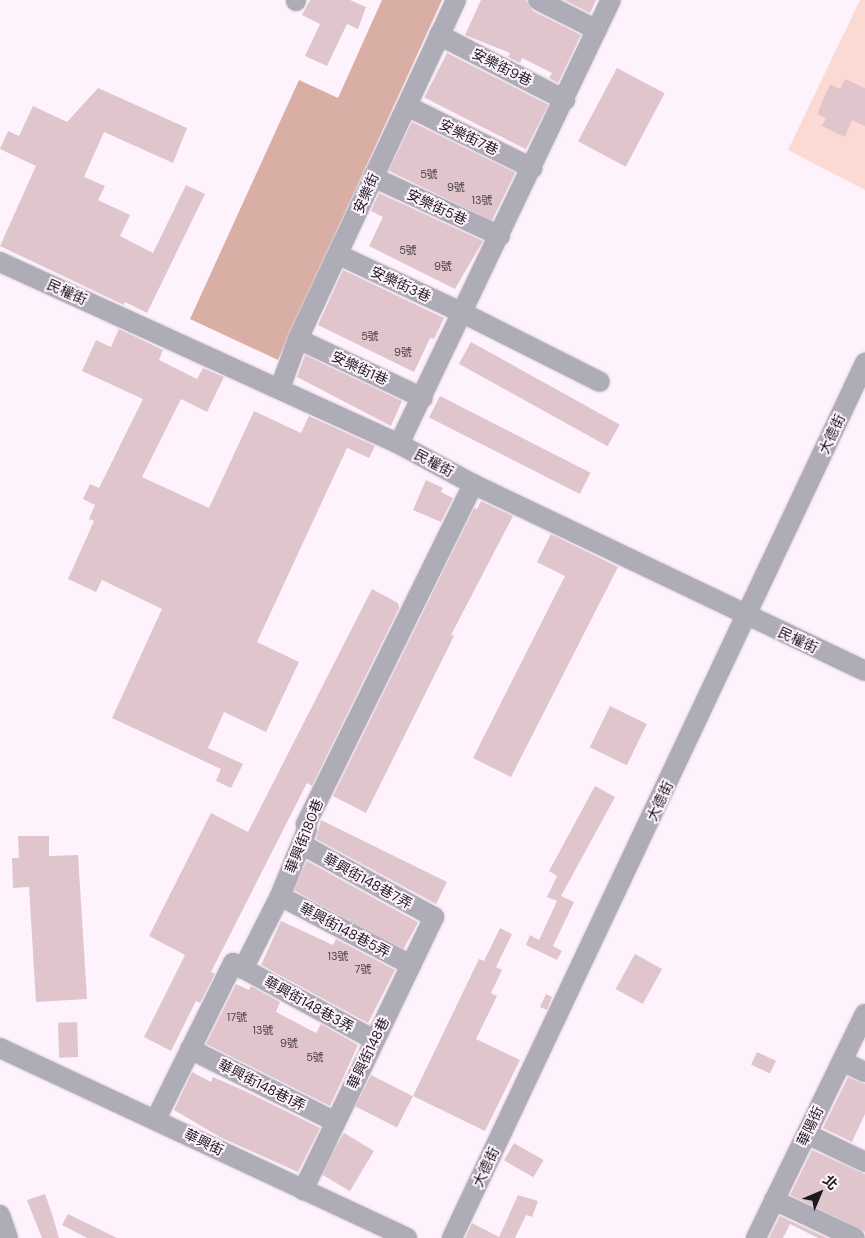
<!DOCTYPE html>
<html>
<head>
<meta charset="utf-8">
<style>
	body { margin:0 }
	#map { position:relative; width:865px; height:1238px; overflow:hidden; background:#fef2fd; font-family:"DM Sans","Noto Sans TC",sans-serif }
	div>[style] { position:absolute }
	.green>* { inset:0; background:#fbdad3 }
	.forest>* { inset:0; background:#d8aea5 }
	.building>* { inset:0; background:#e0c5cd; transform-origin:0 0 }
	.roads { filter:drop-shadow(0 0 1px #dacfd9) drop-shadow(0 0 1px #dacfd9) }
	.minor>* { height:20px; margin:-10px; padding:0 10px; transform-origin:10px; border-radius:10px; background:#aeacb6 }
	span { translate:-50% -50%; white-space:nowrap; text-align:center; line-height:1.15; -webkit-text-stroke:4px #fef2fd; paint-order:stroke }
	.number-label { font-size:11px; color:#4f434a }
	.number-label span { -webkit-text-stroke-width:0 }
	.street-label { font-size:14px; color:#1f181f }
	.north { position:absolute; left:795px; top:1168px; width:50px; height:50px; -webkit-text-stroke:4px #fef2fd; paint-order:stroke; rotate:45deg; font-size:14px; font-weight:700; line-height:20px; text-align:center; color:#1f181f }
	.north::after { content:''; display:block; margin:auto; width:18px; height:22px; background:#1f181f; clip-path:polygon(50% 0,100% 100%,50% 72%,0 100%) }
</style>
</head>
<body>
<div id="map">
	<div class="green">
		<i style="clip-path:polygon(860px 0,865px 0,865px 190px,788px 150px)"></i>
	</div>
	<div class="forest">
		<i style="clip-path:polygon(382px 0,442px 0,278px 360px,190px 319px,299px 80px,338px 98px)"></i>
	</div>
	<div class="building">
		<i style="clip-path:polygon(310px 0,350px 0,366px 7px,358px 29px,347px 24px,327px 66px,305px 56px,320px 24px,302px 15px)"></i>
		<i style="clip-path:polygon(481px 0,526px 0,533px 11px,581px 35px,558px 83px,549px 78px,552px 73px,522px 58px,520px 63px,508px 57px,510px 53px,465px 35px)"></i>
		<i style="clip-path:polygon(564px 0,596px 0,590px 13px)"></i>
		<i style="left:447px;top:53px;width:114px;height:50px;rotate:27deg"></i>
		<i style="left:617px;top:68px;width:54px;height:83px;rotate:28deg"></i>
		<i style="clip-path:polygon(845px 79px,865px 88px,865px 126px,852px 120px,845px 137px,822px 126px,826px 118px,817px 114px,830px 84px,840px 89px)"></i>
		<i style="clip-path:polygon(98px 88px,187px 128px,173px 163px,104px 132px,84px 177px,105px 186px,98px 200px,130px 215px,120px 236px,153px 253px,186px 185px,205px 194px,147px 313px,125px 302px,124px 305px,0 246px,36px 166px,0 149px,8px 131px,19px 136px,33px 106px,67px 122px)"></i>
		<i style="left:412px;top:122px;width:115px;height:54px;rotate:26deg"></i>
		<i style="clip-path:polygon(379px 193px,483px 241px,455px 289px,369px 246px,383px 217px,371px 211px)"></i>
		<i style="clip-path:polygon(343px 270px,444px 318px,434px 339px,430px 338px,414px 372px,318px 325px)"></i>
		<i style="clip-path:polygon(119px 329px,163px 350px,159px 360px,197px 379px,203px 368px,224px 377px,207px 412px,181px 399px,142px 477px,209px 508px,254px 411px,301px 433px,309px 416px,375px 446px,369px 458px,347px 448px,257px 642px,299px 662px,266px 732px,224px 712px,208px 748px,243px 764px,231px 788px,216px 781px,221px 769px,112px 718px,162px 609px,102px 580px,96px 592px,68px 579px,94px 521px,89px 519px,95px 505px,83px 499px,90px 484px,99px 488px,143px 399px,82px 371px,96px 340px,111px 347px)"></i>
		<i style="left:471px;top:342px;width:170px;height:25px;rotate:29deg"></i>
		<i style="clip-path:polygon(305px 355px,402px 401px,391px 426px,297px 377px)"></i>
		<i style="left:440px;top:396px;width:169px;height:24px;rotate:27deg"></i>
		<i style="clip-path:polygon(426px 480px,443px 488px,441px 492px,453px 498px,441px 522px,413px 510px)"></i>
		<i style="clip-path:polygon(481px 501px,513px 516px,451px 635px,454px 636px,366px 813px,333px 796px,474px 508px,477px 509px)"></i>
		<i style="clip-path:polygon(551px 534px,618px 567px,511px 777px,473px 758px,565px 576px,537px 562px)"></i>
		<i style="clip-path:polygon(372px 589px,398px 603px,399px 608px,312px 786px,307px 783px,211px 972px,215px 974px,200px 1003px,196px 1001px,171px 1051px,144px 1037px,185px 955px,149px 936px,211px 813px,248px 832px)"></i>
		<i style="left:610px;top:706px;width:41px;height:46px;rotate:26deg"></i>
		<i style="clip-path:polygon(595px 786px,615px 797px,561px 896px,574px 902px,553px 946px,562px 951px,557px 960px,526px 945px,530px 935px,539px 940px,557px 901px,547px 897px,557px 876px,549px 871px)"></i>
		<i style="clip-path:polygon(321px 820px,447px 882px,436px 904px,316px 839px)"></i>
		<i style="clip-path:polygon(18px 836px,49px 836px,49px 856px,78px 855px,87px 999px,36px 1002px,29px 887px,13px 888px,12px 858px,19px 858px)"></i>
		<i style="left:307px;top:861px;width:127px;height:32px;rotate:29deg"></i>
		<i style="clip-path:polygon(281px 921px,333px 945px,336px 939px,395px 970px,368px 1023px,261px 965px)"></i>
		<i style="clip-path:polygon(500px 928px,512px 934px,496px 967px,502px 970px,491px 993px,497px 996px,476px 1039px,520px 1060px,485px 1131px,413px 1096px,479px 959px,484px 961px)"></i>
		<i style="left:635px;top:954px;width:31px;height:40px;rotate:29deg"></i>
		<i style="clip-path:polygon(236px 984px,249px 990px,251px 986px,280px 1002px,276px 1012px,316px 1033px,321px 1024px,358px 1045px,330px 1106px,206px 1044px)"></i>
		<i style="clip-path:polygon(546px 994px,552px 997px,547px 1010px,540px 1007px)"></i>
		<i style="left:77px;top:1022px;width:35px;height:19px;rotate:88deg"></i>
		<i style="left:757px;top:1052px;width:21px;height:14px;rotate:25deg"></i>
		<i style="clip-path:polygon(192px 1072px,211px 1082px,213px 1077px,247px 1092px,320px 1128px,298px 1172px,220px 1137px,174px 1110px)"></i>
		<i style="left:371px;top:1075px;width:47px;height:35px;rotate:27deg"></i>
		<i style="clip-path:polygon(848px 1077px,865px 1084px,865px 1114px,852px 1142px,823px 1128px)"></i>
		<i style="left:344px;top:1133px;width:35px;height:47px;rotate:31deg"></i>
		<i style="left:514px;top:1143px;width:34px;height:20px;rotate:30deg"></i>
		<i style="clip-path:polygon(812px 1150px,865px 1174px,865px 1232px,790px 1195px)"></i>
		<i style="clip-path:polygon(45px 1194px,52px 1214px,59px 1238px,42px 1238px,27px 1200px)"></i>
		<i style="clip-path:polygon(518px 1195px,538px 1201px,532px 1217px,526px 1215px,515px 1238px,465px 1238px,472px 1223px,499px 1237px)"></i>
		<i style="clip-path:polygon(68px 1214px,117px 1238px,87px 1238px,62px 1225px)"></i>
		<i style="clip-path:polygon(780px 1216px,827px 1238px,818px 1238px,790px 1224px,783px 1238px,769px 1238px)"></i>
	</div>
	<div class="roads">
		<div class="minor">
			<i style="left:538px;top:0;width:66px;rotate:27deg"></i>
			<i style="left:296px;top:1px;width:1px;rotate:-90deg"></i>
			<i style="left:439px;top:35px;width:142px;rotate:27.3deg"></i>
			<i style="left:407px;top:106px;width:140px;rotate:26.4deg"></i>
			<i style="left:373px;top:177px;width:140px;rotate:24.9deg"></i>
			<i style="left:339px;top:255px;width:137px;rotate:25.1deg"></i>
			<i style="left:463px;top:313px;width:153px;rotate:26.7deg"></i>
			<i style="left:0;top:262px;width:439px;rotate:24.5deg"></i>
			<i style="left:399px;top:444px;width:84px;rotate:28.4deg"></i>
			<i style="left:473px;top:484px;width:434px;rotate:25.5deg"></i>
			<i style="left:298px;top:339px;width:138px;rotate:25.3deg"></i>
			<i style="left:280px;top:388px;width:52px;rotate:-69.8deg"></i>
			<i style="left:298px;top:339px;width:374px;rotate:-65deg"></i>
			<i style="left:399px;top:444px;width:492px;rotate:-64.5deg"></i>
			<i style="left:301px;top:844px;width:152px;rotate:28.8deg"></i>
			<i style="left:434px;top:917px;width:303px;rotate:115.6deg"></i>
			<i style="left:280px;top:896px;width:148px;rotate:27.8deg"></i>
			<i style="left:243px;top:969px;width:82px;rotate:-63.1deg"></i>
			<i style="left:280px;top:896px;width:71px;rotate:-67.8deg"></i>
			<i style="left:307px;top:830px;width:6px;rotate:-99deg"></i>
			<i style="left:306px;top:824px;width:379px;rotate:-63.8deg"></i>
			<i style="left:0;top:1048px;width:449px;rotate:25deg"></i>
			<i style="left:190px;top:1049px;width:161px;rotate:26.6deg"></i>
			<i style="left:842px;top:1061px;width:25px;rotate:26deg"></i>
			<i style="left:156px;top:1119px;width:174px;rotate:-63.7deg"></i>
			<i style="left:233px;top:963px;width:161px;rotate:28.6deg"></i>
			<i style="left:807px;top:1134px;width:64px;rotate:25.8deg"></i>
			<i style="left:774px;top:1200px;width:89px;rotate:25.1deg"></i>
			<i style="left:0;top:1215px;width:24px;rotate:71deg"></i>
			<i style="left:452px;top:1238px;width:968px;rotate:-64.73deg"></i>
			<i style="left:756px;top:1238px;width:249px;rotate:-64.1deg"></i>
		</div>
	</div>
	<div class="number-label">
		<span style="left:429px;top:174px">5號</span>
		<span style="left:456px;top:187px">9號</span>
		<span style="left:482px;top:200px">13號</span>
		<span style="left:408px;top:250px">5號</span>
		<span style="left:443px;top:266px">9號</span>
		<span style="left:370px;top:336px">5號</span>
		<span style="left:403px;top:352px">9號</span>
		<span style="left:338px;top:956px">13號</span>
		<span style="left:363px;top:969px">7號</span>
		<span style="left:237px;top:1017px">17號</span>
		<span style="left:263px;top:1030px">13號</span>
		<span style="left:289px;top:1043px">9號</span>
		<span style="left:315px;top:1057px">5號</span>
	</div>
	<div class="street-label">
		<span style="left:502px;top:67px;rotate:27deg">安樂街9巷</span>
		<span style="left:469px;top:137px;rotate:26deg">安樂街7巷</span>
		<span style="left:366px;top:193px;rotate:-66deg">安樂街</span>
		<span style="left:437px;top:207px;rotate:25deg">安樂街5巷</span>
		<span style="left:401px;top:284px;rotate:25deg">安樂街3巷</span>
		<span style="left:67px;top:292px;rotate:24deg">民權街</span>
		<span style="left:360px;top:368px;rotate:25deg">安樂街1巷</span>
		<span style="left:832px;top:434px;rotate:-65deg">大德街</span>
		<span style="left:434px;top:463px;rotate:28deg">民權街</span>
		<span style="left:798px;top:640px;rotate:25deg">民權街</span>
		<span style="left:660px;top:801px;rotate:-65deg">大德街</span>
		<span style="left:304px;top:836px;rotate:-68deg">華興街180巷</span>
		<span style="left:368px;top:881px;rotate:29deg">華興街148巷7弄</span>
		<span style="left:345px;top:930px;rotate:28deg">華興街148巷5弄</span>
		<span style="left:309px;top:1004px;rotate:29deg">華興街148巷3弄</span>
		<span style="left:368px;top:1053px;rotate:-64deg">華興街148巷</span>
		<span style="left:262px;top:1085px;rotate:27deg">華興街148巷1弄</span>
		<span style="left:810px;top:1126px;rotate:-64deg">華陽街</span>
		<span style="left:204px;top:1142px;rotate:26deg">華興街</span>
		<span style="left:486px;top:1167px;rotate:-65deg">大德街</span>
	</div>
	<div class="north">北</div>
</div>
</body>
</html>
